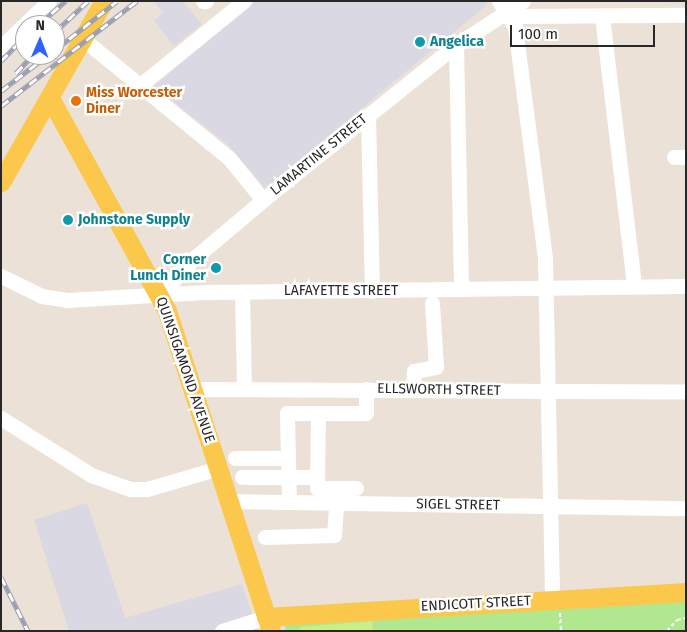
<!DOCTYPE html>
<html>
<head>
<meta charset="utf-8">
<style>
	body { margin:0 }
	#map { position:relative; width:687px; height:632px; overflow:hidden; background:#ebe1d6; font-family:"Fira Sans",sans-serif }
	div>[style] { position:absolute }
	.industrial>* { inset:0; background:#dad8e2 }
	.green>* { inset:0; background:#b1e78e }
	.pitch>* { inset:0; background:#c9ef88 }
	.path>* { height:2px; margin-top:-1px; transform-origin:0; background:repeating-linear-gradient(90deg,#fff 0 4px,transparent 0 6.5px) }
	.minor>* { height:15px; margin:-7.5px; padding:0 7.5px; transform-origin:7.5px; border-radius:7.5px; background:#fff }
	.major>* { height:19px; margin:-9.5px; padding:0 9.5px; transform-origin:9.5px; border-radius:9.5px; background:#fbc84c }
	.rail>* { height:5px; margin-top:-2.5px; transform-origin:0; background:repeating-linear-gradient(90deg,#fff 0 9px,#999eb3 0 18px); box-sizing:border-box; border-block:1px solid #999eb3 }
	.dots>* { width:14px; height:14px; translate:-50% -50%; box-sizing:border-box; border:2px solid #fff; border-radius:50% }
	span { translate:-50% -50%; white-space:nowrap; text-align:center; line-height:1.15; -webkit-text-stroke:5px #fff; paint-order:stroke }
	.culture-label { font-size:14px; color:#0d838f; font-weight:700 }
	.left { translate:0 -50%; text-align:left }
	.right { translate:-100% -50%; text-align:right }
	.food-label { font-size:14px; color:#c56008; font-weight:700 }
	.street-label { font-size:14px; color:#272727 }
	.frame { position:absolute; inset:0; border:2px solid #272727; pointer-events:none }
	.north { position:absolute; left:15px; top:15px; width:50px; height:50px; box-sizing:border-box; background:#fff; border:1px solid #a9a9a9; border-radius:50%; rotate:1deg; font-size:14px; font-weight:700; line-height:20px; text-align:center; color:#272727 }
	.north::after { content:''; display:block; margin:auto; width:18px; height:22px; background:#2f61ff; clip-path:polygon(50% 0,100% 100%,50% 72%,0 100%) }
	.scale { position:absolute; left:510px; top:25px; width:145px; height:22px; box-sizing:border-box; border:2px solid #272727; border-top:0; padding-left:6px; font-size:15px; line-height:18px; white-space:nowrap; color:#272727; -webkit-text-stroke:4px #fff; paint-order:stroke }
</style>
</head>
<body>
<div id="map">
	<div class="industrial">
		<i style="clip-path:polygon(158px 1px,182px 1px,202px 24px,174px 46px,154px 21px,163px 13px,155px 3px)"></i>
		<i style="clip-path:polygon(256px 1px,486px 1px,488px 4px,265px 188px,228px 145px,154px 86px)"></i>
		<i style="clip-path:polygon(87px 503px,125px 618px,242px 584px,257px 631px,69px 631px,34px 520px)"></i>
	</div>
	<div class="green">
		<i style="clip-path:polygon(686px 600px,686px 631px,286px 631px,284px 624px)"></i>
	</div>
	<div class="pitch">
		<i style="clip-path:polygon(372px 621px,373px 631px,296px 631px,302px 627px)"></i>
	</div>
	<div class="path">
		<i style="left:560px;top:613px;width:18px;rotate:87deg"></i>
		<i style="left:667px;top:631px;width:15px;rotate:-48deg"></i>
		<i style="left:677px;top:620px;width:9px;rotate:-13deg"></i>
	</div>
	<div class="minor">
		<i style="left:203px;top:1px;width:3px"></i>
		<i style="left:499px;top:1px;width:31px;rotate:58deg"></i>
		<i style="left:515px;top:27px;width:234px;rotate:82.6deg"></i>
		<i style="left:545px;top:259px;width:341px;rotate:88.8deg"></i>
		<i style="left:507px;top:11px;width:18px;rotate:16deg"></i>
		<i style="left:524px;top:16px;width:162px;rotate:-0.4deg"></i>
		<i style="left:602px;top:16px;width:271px;rotate:83.2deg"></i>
		<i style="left:83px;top:39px;width:188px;rotate:39.2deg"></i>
		<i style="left:229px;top:158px;width:54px;rotate:51deg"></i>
		<i style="left:456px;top:45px;width:244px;rotate:88.8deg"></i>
		<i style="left:1px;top:47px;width:66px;rotate:-43.8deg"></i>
		<i style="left:139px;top:86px;width:135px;rotate:-39deg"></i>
		<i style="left:368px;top:115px;width:176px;rotate:88.7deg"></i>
		<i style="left:674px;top:157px;width:12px"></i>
		<i style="left:1px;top:276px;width:46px;rotate:26deg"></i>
		<i style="left:42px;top:296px;width:25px;rotate:9deg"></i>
		<i style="left:67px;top:300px;width:138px;rotate:-3.3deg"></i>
		<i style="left:205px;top:292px;width:481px;rotate:-0.7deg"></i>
		<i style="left:242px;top:292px;width:97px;rotate:88.8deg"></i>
		<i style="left:160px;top:295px;width:49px;rotate:-47.5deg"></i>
		<i style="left:193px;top:259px;width:92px;rotate:-40.1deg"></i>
		<i style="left:263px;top:200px;width:248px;rotate:-38.8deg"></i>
		<i style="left:456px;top:45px;width:80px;rotate:-33.3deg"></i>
		<i style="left:193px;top:389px;width:493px;rotate:0.3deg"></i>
		<i style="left:413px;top:389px;width:18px;rotate:-87deg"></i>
		<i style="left:414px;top:371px;width:22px;rotate:-10deg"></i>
		<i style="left:436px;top:367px;width:64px;rotate:-93.6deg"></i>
		<i style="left:318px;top:413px;width:75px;rotate:90.8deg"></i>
		<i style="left:317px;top:488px;width:39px"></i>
		<i style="left:1px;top:418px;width:107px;rotate:32.3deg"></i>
		<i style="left:91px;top:475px;width:41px;rotate:19.7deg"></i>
		<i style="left:130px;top:489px;width:17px"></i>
		<i style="left:147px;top:489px;width:75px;rotate:-16.3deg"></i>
		<i style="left:235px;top:458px;width:53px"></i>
		<i style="left:242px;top:477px;width:75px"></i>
		<i style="left:229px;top:501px;width:457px;rotate:0.9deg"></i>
		<i style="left:289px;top:502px;width:89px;rotate:-91.3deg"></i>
		<i style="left:287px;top:413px;width:79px"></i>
		<i style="left:366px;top:413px;width:24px;rotate:-90deg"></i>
		<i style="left:265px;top:537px;width:69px;rotate:-1.7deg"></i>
		<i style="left:334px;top:535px;width:32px;rotate:-86deg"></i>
		<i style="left:222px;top:631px;width:46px;rotate:-17.7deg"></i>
	</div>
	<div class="major">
		<i style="left:50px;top:98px;width:243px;rotate:61.2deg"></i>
		<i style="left:167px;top:311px;width:336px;rotate:72deg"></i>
		<i style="left:1px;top:182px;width:208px;rotate:-60.4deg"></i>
		<i style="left:266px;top:617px;width:421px;rotate:-3.4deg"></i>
	</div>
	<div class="rail">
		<i style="left:38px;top:25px;width:37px;rotate:-41deg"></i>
		<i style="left:55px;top:32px;width:45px;rotate:-43.2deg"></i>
		<i style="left:55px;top:50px;width:79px;rotate:-38.3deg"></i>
		<i style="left:1px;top:61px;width:35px;rotate:-46deg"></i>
		<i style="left:16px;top:73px;width:25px;rotate:-47deg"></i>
		<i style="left:1px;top:91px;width:59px;rotate:-37.5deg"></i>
		<i style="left:1px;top:106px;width:172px;rotate:-37.7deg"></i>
		<i style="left:1px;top:577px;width:60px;rotate:63.4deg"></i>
	</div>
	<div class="dots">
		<i style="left:420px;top:42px;background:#0f9aa8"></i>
		<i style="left:76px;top:101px;background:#e8710a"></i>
		<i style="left:68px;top:220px;background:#0f9aa8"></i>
		<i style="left:216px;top:268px;background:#0f9aa8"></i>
	</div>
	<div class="culture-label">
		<span class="left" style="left:430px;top:42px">Angelica</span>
		<span class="left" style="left:78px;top:220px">Johnstone Supply</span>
		<span class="right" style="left:206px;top:268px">Corner<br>Lunch Diner</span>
	</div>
	<div class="food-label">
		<span class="left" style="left:86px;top:101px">Miss Worcester<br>Diner</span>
	</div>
	<div class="street-label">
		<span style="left:319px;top:155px;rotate:-39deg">LAMARTINE STREET</span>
		<span style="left:341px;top:291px">LAFAYETTE STREET</span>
		<span style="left:185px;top:370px;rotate:71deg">QUINSIGAMOND AVENUE</span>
		<span style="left:439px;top:390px;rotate:1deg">ELLSWORTH STREET</span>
		<span style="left:458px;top:505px;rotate:1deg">SIGEL STREET</span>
		<span style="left:476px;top:604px;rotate:-3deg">ENDICOTT STREET</span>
	</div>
	<div class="frame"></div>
	<div class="north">N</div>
	<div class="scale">100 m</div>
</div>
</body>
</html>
